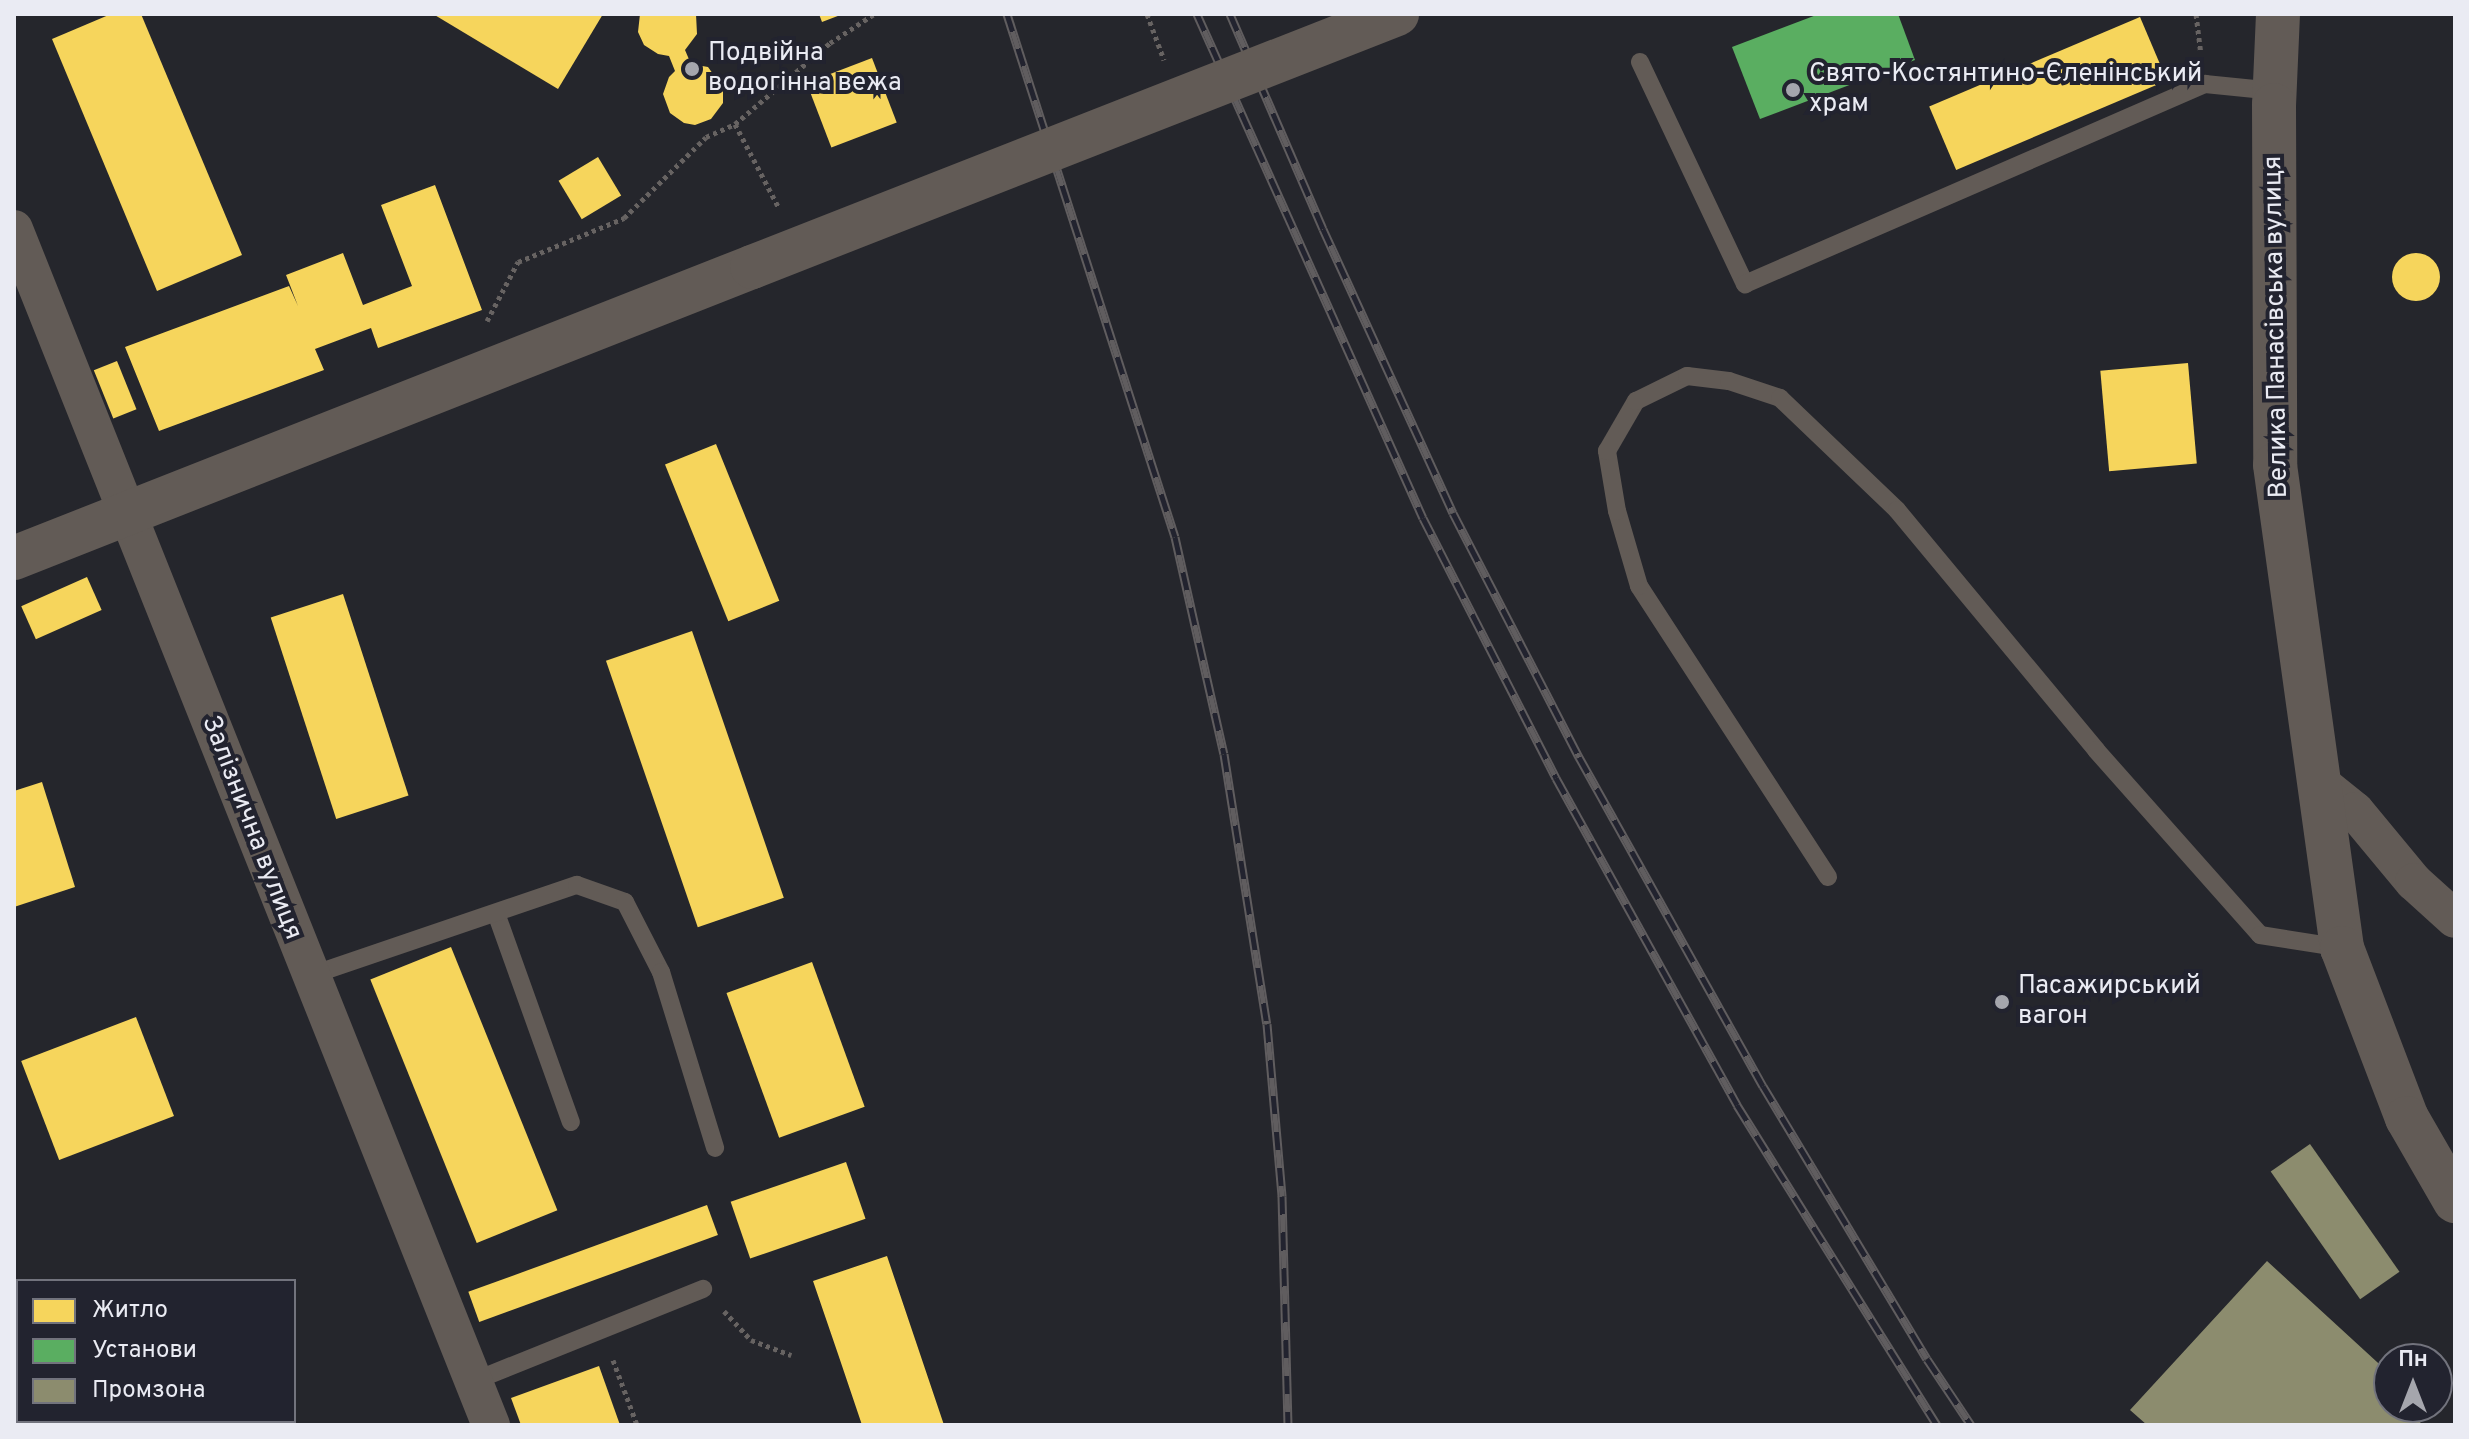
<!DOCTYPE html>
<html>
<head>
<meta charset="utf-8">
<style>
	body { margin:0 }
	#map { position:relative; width:2469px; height:1439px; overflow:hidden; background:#25262c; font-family:Overpass,sans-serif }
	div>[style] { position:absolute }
	.homes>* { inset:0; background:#f6d55c; transform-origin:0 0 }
	.round { border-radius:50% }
	.public>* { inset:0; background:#5aae61 }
	.industry>* { inset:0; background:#8c8c6e; transform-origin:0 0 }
	.path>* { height:5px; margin-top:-2.5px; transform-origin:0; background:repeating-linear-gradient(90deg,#676362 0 4px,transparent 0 8px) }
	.service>* { height:18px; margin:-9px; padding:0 9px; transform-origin:9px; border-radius:9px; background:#625b56 }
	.minor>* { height:38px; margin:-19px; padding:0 19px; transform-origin:19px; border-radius:19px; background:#625b56 }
	.tertiary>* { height:44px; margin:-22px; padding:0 22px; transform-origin:22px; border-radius:22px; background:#625b56 }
	.rail>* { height:9px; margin-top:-4.5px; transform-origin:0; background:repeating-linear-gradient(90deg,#22232f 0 18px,#605d5f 0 36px); box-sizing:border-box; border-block:2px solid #605d5f }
	.tertiary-bridge>* { height:44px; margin:-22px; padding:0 22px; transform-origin:22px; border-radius:22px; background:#625b56 }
	.dots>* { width:22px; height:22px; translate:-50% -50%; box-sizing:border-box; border:4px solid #22232f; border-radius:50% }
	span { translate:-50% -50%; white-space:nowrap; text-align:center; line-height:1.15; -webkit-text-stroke:8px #22232f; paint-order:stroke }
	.poi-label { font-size:26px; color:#eaebf3 }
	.left { translate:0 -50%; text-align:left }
	.street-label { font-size:26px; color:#eaebf3 }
	.frame { position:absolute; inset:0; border:16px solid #eaebf3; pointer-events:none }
	.legend { position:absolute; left:16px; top:1279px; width:280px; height:144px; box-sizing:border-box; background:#22232f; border:2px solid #72737d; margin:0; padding:10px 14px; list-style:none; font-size:24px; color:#eaebf3 }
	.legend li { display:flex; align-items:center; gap:16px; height:40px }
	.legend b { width:40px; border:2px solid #72737d }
	.north { position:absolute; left:2373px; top:1343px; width:80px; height:80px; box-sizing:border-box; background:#22232f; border:2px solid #72737d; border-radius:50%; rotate:0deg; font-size:22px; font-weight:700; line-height:32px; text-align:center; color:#eaebf3 }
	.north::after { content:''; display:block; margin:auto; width:28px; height:36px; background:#a5a6ad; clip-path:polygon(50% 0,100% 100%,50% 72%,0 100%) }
</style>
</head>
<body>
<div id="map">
	<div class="homes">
		<i style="clip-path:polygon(111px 14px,141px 14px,242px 255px,157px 291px,52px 39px)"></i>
		<i style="clip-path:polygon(433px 14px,603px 14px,558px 89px)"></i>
		<i style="clip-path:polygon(640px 14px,696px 14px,697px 34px,685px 50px,691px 64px,708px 67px,723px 88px,723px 103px,711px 119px,695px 125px,684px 123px,670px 113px,663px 94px,669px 77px,675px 71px,669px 56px,658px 54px,644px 45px,638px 32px)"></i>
		<i style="clip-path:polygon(819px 14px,843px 14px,822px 22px)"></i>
		<i style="left:2140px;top:17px;width:69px;height:229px;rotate:67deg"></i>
		<i style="left:872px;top:58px;width:69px;height:70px;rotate:69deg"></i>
		<i style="left:598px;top:157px;width:45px;height:46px;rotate:59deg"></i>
		<i style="clip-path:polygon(435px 185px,482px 310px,378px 348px,371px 328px,315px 349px,324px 370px,159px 431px,125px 347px,289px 286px,298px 306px,286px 275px,343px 253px,363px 305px,412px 286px,381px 205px)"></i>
		<i class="round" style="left:2392px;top:253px;width:48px;height:48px"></i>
		<i style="left:117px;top:361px;width:52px;height:25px;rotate:68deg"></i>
		<i style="left:2188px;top:363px;width:101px;height:88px;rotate:85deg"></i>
		<i style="left:716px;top:444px;width:169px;height:55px;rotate:68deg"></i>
		<i style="left:87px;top:577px;width:36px;height:72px;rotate:66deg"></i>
		<i style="left:343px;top:594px;width:212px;height:76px;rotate:72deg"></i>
		<i style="left:692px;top:631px;width:282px;height:91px;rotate:71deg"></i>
		<i style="clip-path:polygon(42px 782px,75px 887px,14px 907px,14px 791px)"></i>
		<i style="left:451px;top:947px;width:284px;height:87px;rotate:68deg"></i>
		<i style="left:812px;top:962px;width:154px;height:91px;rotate:70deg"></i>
		<i style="left:136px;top:1017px;width:106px;height:123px;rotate:69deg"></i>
		<i style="left:846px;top:1162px;width:60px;height:122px;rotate:71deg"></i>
		<i style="left:707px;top:1205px;width:32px;height:254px;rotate:70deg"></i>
		<i style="clip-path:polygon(887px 1256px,944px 1425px,862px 1425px,838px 1354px,813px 1281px)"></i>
		<i style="clip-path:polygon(599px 1366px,620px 1425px,521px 1425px,511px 1398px)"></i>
	</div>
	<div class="public">
		<i style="clip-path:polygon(1819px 14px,1898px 14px,1915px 60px,1760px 119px,1732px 47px)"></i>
	</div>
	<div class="industry">
		<i style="left:2310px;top:1144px;width:156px;height:48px;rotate:55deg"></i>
		<i style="clip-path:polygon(2267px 1261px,2389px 1373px,2389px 1407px,2412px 1407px,2408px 1411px,2423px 1425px,2147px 1425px,2130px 1410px)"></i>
	</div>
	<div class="path">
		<i style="left:1147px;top:14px;width:49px;rotate:69.7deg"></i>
		<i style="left:2196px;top:14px;width:39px;rotate:83deg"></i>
		<i style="left:735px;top:124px;width:95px;rotate:62.4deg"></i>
		<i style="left:487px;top:321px;width:67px;rotate:-62.3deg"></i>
		<i style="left:518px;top:262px;width:115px;rotate:-22.5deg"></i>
		<i style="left:624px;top:218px;width:115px;rotate:-44.6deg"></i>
		<i style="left:706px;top:137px;width:32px;rotate:-24deg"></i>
		<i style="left:735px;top:124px;width:125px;rotate:-40.5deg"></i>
		<i style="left:830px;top:43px;width:53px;rotate:-33.4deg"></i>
		<i style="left:724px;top:1311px;width:40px;rotate:47deg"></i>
		<i style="left:751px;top:1340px;width:43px;rotate:20.6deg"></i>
		<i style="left:613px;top:1360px;width:69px;rotate:69.7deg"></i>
	</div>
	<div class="service">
		<i style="left:1640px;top:62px;width:246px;rotate:64.7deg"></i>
		<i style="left:1745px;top:284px;width:502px;rotate:-23.5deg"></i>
		<i style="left:2205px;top:84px;width:70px;rotate:5.7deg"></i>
		<i style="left:1828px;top:877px;width:347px;rotate:-123deg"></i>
		<i style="left:1639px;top:586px;width:78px;rotate:-106.3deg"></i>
		<i style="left:1617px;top:511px;width:61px;rotate:-99.5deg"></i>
		<i style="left:1607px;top:451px;width:58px;rotate:-59.9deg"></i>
		<i style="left:1636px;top:401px;width:57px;rotate:-26.1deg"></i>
		<i style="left:1687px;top:376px;width:42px;rotate:6.8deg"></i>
		<i style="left:1729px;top:381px;width:54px;rotate:18.4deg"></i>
		<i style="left:1780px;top:398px;width:162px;rotate:43.7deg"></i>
		<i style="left:1897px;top:510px;width:312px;rotate:50.3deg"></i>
		<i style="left:2096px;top:750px;width:247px;rotate:48.4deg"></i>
		<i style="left:2260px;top:935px;width:83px;rotate:9deg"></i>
		<i style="left:496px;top:913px;width:222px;rotate:70.3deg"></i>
		<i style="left:309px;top:976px;width:283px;rotate:-18.8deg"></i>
		<i style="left:577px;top:885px;width:51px;rotate:19.5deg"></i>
		<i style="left:625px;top:902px;width:79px;rotate:62.8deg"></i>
		<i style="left:661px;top:972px;width:184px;rotate:72.9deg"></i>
		<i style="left:474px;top:1381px;width:247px;rotate:-21.9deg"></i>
	</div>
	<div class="minor">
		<i style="left:14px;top:229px;width:1288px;rotate:68.26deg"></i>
		<i style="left:2319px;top:782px;width:46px;rotate:38.9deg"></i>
		<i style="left:2355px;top:811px;width:92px;rotate:50.3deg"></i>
		<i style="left:2414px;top:882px;width:55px;rotate:42.1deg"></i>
	</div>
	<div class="tertiary">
		<i style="left:2278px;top:14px;width:91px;rotate:92.5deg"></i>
		<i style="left:2274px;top:105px;width:360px;rotate:89.8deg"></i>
		<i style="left:2275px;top:465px;width:488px;rotate:82.1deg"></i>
		<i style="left:2342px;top:948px;width:182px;rotate:69.1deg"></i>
		<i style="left:2407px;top:1118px;width:96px;rotate:60deg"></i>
		<i style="left:14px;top:558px;width:793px;rotate:-21.52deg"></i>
	</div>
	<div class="rail">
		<i style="left:1007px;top:14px;width:549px;rotate:72.19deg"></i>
		<i style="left:1175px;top:537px;width:222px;rotate:77.3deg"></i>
		<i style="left:1224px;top:754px;width:273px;rotate:81deg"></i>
		<i style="left:1267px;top:1024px;width:173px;rotate:85deg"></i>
		<i style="left:1282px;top:1196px;width:229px;rotate:88.5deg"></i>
		<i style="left:1197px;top:14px;width:552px;rotate:65.85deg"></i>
		<i style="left:1423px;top:518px;width:292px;rotate:62.9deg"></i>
		<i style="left:1556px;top:778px;width:374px;rotate:61deg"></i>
		<i style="left:1737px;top:1105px;width:377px;rotate:58deg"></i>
		<i style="left:1230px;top:14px;width:234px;rotate:66.6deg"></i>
		<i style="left:1323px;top:229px;width:312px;rotate:65.4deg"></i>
		<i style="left:1453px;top:513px;width:275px;rotate:62.7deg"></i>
		<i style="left:1579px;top:757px;width:377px;rotate:60.8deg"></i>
		<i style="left:1763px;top:1086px;width:318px;rotate:59deg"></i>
		<i style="left:1927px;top:1359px;width:79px;rotate:56.3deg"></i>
	</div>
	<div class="tertiary-bridge">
		<i style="left:752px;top:267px;width:693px;rotate:-21.42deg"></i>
	</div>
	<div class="dots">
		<i style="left:692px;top:69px;background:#a5a6ad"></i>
		<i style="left:1793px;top:90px;background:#a5a6ad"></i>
		<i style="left:2002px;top:1002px;background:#a5a6ad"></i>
	</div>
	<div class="poi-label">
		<span class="left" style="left:708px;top:69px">Подвійна<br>водогінна вежа</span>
		<span class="left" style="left:1809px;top:90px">Свято-Костянтино-Єленінський<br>храм</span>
		<span class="left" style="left:2018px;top:1002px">Пасажирський<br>вагон</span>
	</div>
	<div class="street-label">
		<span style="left:2277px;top:327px;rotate:-91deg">Велика Панасівська вулиця</span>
		<span style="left:251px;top:828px;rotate:69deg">Залізнична вулиця</span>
	</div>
	<div class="frame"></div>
	<ul class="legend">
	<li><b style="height:22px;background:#f6d55c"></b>Житло</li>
	<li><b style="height:22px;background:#5aae61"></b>Установи</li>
	<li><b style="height:22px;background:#8c8c6e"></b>Промзона</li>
	</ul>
	<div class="north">Пн</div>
</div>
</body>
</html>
